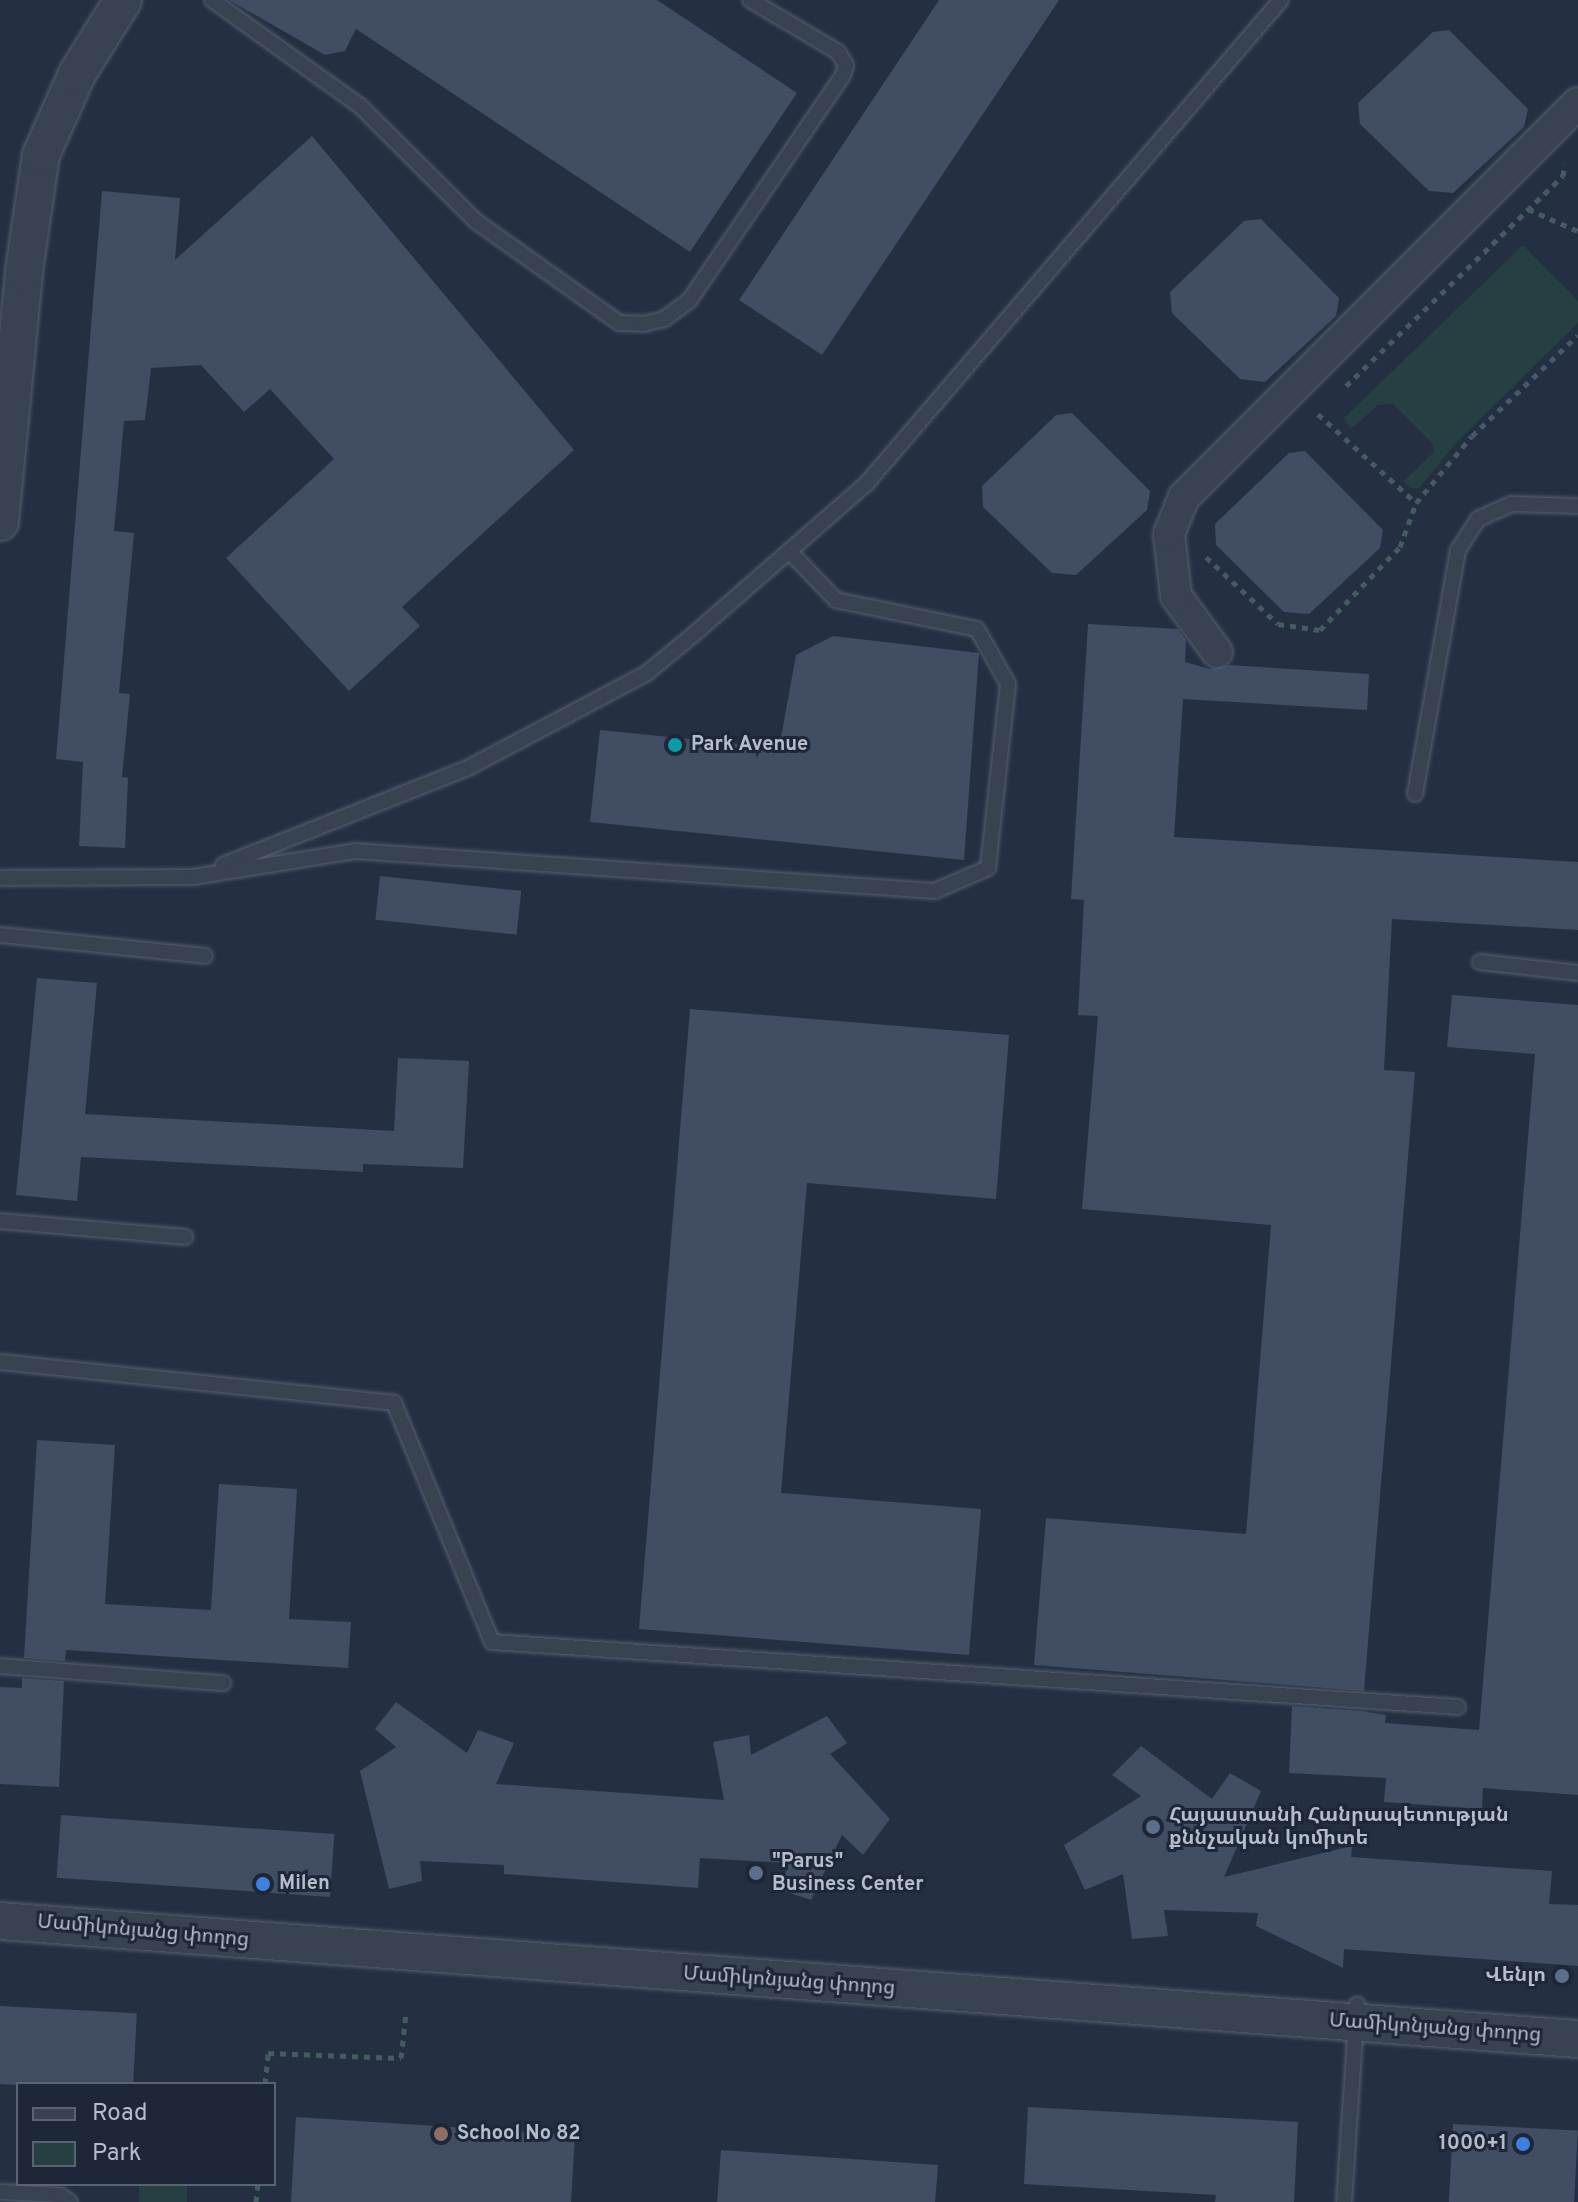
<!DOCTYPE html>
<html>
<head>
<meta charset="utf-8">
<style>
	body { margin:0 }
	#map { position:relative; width:1578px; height:2202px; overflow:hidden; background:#243042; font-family:Overpass,"Noto Sans Armenian",sans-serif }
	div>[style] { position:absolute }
	.green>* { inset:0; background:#263f43; transform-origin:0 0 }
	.building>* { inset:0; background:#404d62; transform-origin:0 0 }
	.path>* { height:5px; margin-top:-2.5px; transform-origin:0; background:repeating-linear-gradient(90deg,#445c60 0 6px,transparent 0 12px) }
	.roads { filter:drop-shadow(0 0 2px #56606f) drop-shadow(0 0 2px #56606f) }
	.service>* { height:14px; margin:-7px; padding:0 7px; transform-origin:7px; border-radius:7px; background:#384251 }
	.minor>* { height:30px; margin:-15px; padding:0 15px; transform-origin:15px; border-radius:15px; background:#384251 }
	.tertiary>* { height:36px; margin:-18px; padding:0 18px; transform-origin:18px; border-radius:18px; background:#384251 }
	.dots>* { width:22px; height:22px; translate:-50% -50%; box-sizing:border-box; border:4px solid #1d2737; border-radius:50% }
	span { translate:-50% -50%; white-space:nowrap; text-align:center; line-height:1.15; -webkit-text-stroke:6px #1d2737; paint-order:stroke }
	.poi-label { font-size:20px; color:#b5bdcc; font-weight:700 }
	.left { translate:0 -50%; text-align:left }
	.right { translate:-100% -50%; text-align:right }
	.street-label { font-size:20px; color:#b5bdcc }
	.legend { position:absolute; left:16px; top:2082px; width:260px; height:104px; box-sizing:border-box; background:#1d2737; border:2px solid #5a6373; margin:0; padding:10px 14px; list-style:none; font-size:24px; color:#b5bdcc }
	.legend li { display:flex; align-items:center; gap:16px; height:40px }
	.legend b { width:40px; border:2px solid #5a6373 }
</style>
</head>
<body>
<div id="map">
	<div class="green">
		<i style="clip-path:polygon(1523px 245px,1578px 301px,1578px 323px,1455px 444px,1419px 488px,1410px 488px,1404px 481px,1434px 452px,1433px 444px,1393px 404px,1378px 405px,1351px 429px,1344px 418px)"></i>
		<i style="left:139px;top:2184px;width:48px;height:18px"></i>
	</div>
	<div class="building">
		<i style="clip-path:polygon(229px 0,657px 0,797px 93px,690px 252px,356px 29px,345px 51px,325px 55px)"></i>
		<i style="clip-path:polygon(939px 0,1059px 0,822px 355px,739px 300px)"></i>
		<i style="clip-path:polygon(1449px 30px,1528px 109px,1524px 127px,1453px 193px,1429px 191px,1360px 124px,1358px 103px,1433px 32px)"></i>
		<i style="clip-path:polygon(312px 136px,574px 450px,402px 607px,420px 626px,349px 691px,226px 558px,334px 459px,270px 389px,244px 412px,201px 365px,151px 368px,145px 420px,124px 421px,114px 531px,134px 533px,119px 693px,130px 694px,122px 777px,128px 778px,125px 848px,79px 846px,83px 762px,56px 759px,102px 191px,180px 198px,175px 260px)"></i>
		<i style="clip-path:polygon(1261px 219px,1339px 298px,1336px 316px,1265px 382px,1240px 379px,1172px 313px,1170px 292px,1244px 221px)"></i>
		<i style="clip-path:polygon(1072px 413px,1150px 491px,1147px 510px,1076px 575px,1052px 573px,983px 507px,982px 486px,1056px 415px)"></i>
		<i style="clip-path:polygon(1305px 451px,1383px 530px,1380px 548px,1309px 614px,1284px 612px,1216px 545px,1215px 524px,1289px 453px)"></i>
		<i style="clip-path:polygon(1088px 624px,1178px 629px,1186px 640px,1185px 662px,1210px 669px,1229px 665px,1369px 674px,1367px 710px,1183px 699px,1174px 837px,1578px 862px,1578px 930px,1392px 919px,1384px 1070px,1415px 1072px,1364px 1691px,1034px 1665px,1046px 1518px,1246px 1534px,1271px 1225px,1082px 1209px,1098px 1016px,1078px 1015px,1084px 900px,1071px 899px)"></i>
		<i style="clip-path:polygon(833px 636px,979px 653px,964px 860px,590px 822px,600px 730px,779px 748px,796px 655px)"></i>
		<i style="left:380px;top:876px;width:142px;height:44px;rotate:6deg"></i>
		<i style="clip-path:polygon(37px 978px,97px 983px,85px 1114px,394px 1131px,398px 1058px,469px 1061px,463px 1168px,363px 1164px,363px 1172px,81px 1157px,77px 1201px,16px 1195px)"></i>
		<i style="clip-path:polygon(1452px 995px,1578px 1005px,1578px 1795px,1483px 1788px,1482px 1809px,1384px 1802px,1386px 1778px,1289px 1773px,1292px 1706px,1362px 1711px,1386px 1715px,1385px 1723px,1479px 1730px,1535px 1054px,1447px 1047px)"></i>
		<i style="clip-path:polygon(690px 1009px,1009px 1035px,996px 1199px,807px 1183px,781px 1493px,981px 1509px,969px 1655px,639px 1629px)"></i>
		<i style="clip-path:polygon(37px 1440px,115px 1445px,105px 1604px,211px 1610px,219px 1484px,297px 1489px,289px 1619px,351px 1622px,348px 1668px,66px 1650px,65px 1661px,24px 1658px)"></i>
		<i style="clip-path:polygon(22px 1678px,64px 1681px,59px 1787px,0 1784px,0 1687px,22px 1688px)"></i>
		<i style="clip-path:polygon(396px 1702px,467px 1753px,478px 1730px,514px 1743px,496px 1784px,724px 1800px,713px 1742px,749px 1735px,751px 1755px,827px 1716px,847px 1743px,830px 1754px,890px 1819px,863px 1855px,842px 1835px,811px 1900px,781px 1890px,788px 1863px,700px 1858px,698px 1888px,504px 1874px,504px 1865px,420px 1861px,422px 1881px,389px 1889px,360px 1771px,396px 1747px,375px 1729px)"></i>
		<i style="clip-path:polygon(1141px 1746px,1212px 1799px,1230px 1773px,1261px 1791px,1224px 1877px,1352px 1846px,1351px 1857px,1552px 1871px,1549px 1904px,1578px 1905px,1578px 1966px,1344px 1949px,1343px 1968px,1256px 1926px,1258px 1913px,1164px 1910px,1168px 1936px,1132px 1939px,1123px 1874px,1085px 1890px,1064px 1845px,1141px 1796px,1112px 1775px)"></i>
		<i style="left:61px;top:1815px;width:274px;height:63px;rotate:4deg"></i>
		<i style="left:0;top:2006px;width:137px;height:78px;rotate:3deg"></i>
		<i style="clip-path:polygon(1028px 2107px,1298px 2122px,1294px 2202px,1215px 2202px,1216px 2195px,1024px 2184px)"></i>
		<i style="clip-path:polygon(296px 2117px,575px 2135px,571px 2202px,291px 2202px)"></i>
		<i style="left:1453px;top:2124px;width:125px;height:78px;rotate:3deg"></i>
		<i style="clip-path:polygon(721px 2150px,938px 2165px,935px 2202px,717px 2202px)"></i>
	</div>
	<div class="path">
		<i style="left:1528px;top:209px;width:55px;rotate:23.7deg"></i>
		<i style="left:1346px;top:386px;width:302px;rotate:-44.1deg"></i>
		<i style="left:1563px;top:176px;width:12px;rotate:-81deg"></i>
		<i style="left:1318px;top:414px;width:132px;rotate:42.2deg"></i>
		<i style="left:1416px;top:503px;width:87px;rotate:-50.1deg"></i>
		<i style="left:1472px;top:436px;width:146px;rotate:-43.6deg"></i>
		<i style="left:1206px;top:557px;width:98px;rotate:42.9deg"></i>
		<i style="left:1278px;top:624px;width:42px;rotate:8.1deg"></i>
		<i style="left:1320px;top:630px;width:115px;rotate:-46.1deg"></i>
		<i style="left:1400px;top:547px;width:47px;rotate:-70deg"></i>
		<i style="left:265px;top:2084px;width:31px;rotate:-84deg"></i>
		<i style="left:268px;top:2053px;width:133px;rotate:2.2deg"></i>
		<i style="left:401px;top:2058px;width:45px;rotate:-83.7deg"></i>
		<i style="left:256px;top:2202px;width:18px;rotate:-84deg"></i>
	</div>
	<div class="roads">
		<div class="service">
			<i style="left:212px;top:0;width:182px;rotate:35.6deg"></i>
			<i style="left:360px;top:106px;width:165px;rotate:44.8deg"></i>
			<i style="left:477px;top:222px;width:174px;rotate:35.4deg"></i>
			<i style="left:619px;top:323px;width:24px;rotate:2deg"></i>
			<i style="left:643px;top:324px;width:22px;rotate:-13deg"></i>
			<i style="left:664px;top:319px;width:31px;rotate:-36deg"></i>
			<i style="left:689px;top:301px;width:273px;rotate:-55.7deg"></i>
			<i style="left:843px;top:75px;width:10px;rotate:-73deg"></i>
			<i style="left:846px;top:65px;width:15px;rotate:-122deg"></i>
			<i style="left:838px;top:52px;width:102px;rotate:-149.4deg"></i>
			<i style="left:1415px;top:794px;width:248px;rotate:-80deg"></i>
			<i style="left:1458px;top:550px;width:37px;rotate:-57deg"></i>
			<i style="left:1478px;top:519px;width:37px;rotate:-24deg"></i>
			<i style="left:1512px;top:504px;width:66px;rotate:1.7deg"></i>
			<i style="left:223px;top:865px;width:261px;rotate:-21.6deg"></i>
			<i style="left:466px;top:769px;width:205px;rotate:-27.9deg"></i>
			<i style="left:647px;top:673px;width:61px;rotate:-39.7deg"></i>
			<i style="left:694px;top:634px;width:230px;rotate:-41.1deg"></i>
			<i style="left:867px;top:483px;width:636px;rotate:-49.4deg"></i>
			<i style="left:0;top:878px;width:193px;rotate:-0.3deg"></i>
			<i style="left:193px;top:877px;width:164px;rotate:-9.1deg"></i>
			<i style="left:355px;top:851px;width:581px;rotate:3.95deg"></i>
			<i style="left:935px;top:891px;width:58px;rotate:-23.5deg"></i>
			<i style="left:988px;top:868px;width:185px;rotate:-83.8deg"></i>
			<i style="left:1008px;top:684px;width:63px;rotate:-119.4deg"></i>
			<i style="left:977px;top:629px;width:144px;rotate:-168.4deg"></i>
			<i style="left:836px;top:600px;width:68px;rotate:-133.8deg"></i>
			<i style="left:0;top:935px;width:206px;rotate:5.8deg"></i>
			<i style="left:1480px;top:962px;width:99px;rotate:6.4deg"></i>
			<i style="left:0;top:1221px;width:186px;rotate:4.9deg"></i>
			<i style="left:0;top:1362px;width:396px;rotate:5.9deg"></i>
			<i style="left:394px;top:1403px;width:258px;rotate:67.7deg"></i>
			<i style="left:492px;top:1642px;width:968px;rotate:3.85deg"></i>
			<i style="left:0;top:1666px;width:224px;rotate:4.4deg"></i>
			<i style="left:0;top:2192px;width:60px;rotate:2.9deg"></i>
			<i style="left:60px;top:2195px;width:12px;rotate:35deg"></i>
			<i style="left:1344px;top:2202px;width:198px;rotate:-86.2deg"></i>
		</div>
		<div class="minor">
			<i style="left:1217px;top:652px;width:69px;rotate:-126.2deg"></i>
			<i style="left:1176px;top:596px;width:62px;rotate:-96.4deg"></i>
			<i style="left:1169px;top:534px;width:40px;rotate:-68deg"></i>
			<i style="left:1184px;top:497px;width:557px;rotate:-45deg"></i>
		</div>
		<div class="tertiary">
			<i style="left:0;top:522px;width:252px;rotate:-84.5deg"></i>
			<i style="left:24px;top:271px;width:117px;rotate:-81.7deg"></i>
			<i style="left:41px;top:155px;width:89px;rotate:-66deg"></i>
			<i style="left:77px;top:74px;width:87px;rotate:-58.1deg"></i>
			<i style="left:0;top:1921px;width:1582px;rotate:4.28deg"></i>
		</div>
	</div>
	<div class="dots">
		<i style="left:675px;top:745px;background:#0f9aa8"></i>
		<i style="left:1153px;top:1827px;background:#5c6f8a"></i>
		<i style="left:756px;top:1873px;background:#5c6f8a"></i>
		<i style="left:263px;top:1884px;background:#3f7fe0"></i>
		<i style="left:1562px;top:1976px;background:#5c6f8a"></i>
		<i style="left:441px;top:2134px;background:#8d6e63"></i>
		<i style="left:1523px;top:2144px;background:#3f7fe0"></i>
	</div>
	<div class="poi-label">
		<span class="left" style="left:691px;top:745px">Park Avenue</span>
		<span class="left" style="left:1169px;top:1828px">Հայաստանի Հանրապետության<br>քննչական կոմիտե</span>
		<span class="left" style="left:772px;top:1874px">"Parus"<br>Business Center</span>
		<span class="left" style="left:279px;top:1884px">Milen</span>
		<span class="right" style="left:1546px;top:1976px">Վենլո</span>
		<span class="left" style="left:457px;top:2134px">School No 82</span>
		<span class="right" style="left:1507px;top:2144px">1000+1</span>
	</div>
	<div class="street-label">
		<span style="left:143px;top:1932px;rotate:5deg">Մամիկոնյանց փողոց</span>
		<span style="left:789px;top:1982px;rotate:4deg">Մամիկոնյանց փողոց</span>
		<span style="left:1435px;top:2029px;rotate:4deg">Մամիկոնյանց փողոց</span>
	</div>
	<ul class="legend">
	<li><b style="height:10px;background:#384251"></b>Road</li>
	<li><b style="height:22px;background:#263f43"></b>Park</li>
	</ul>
</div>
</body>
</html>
